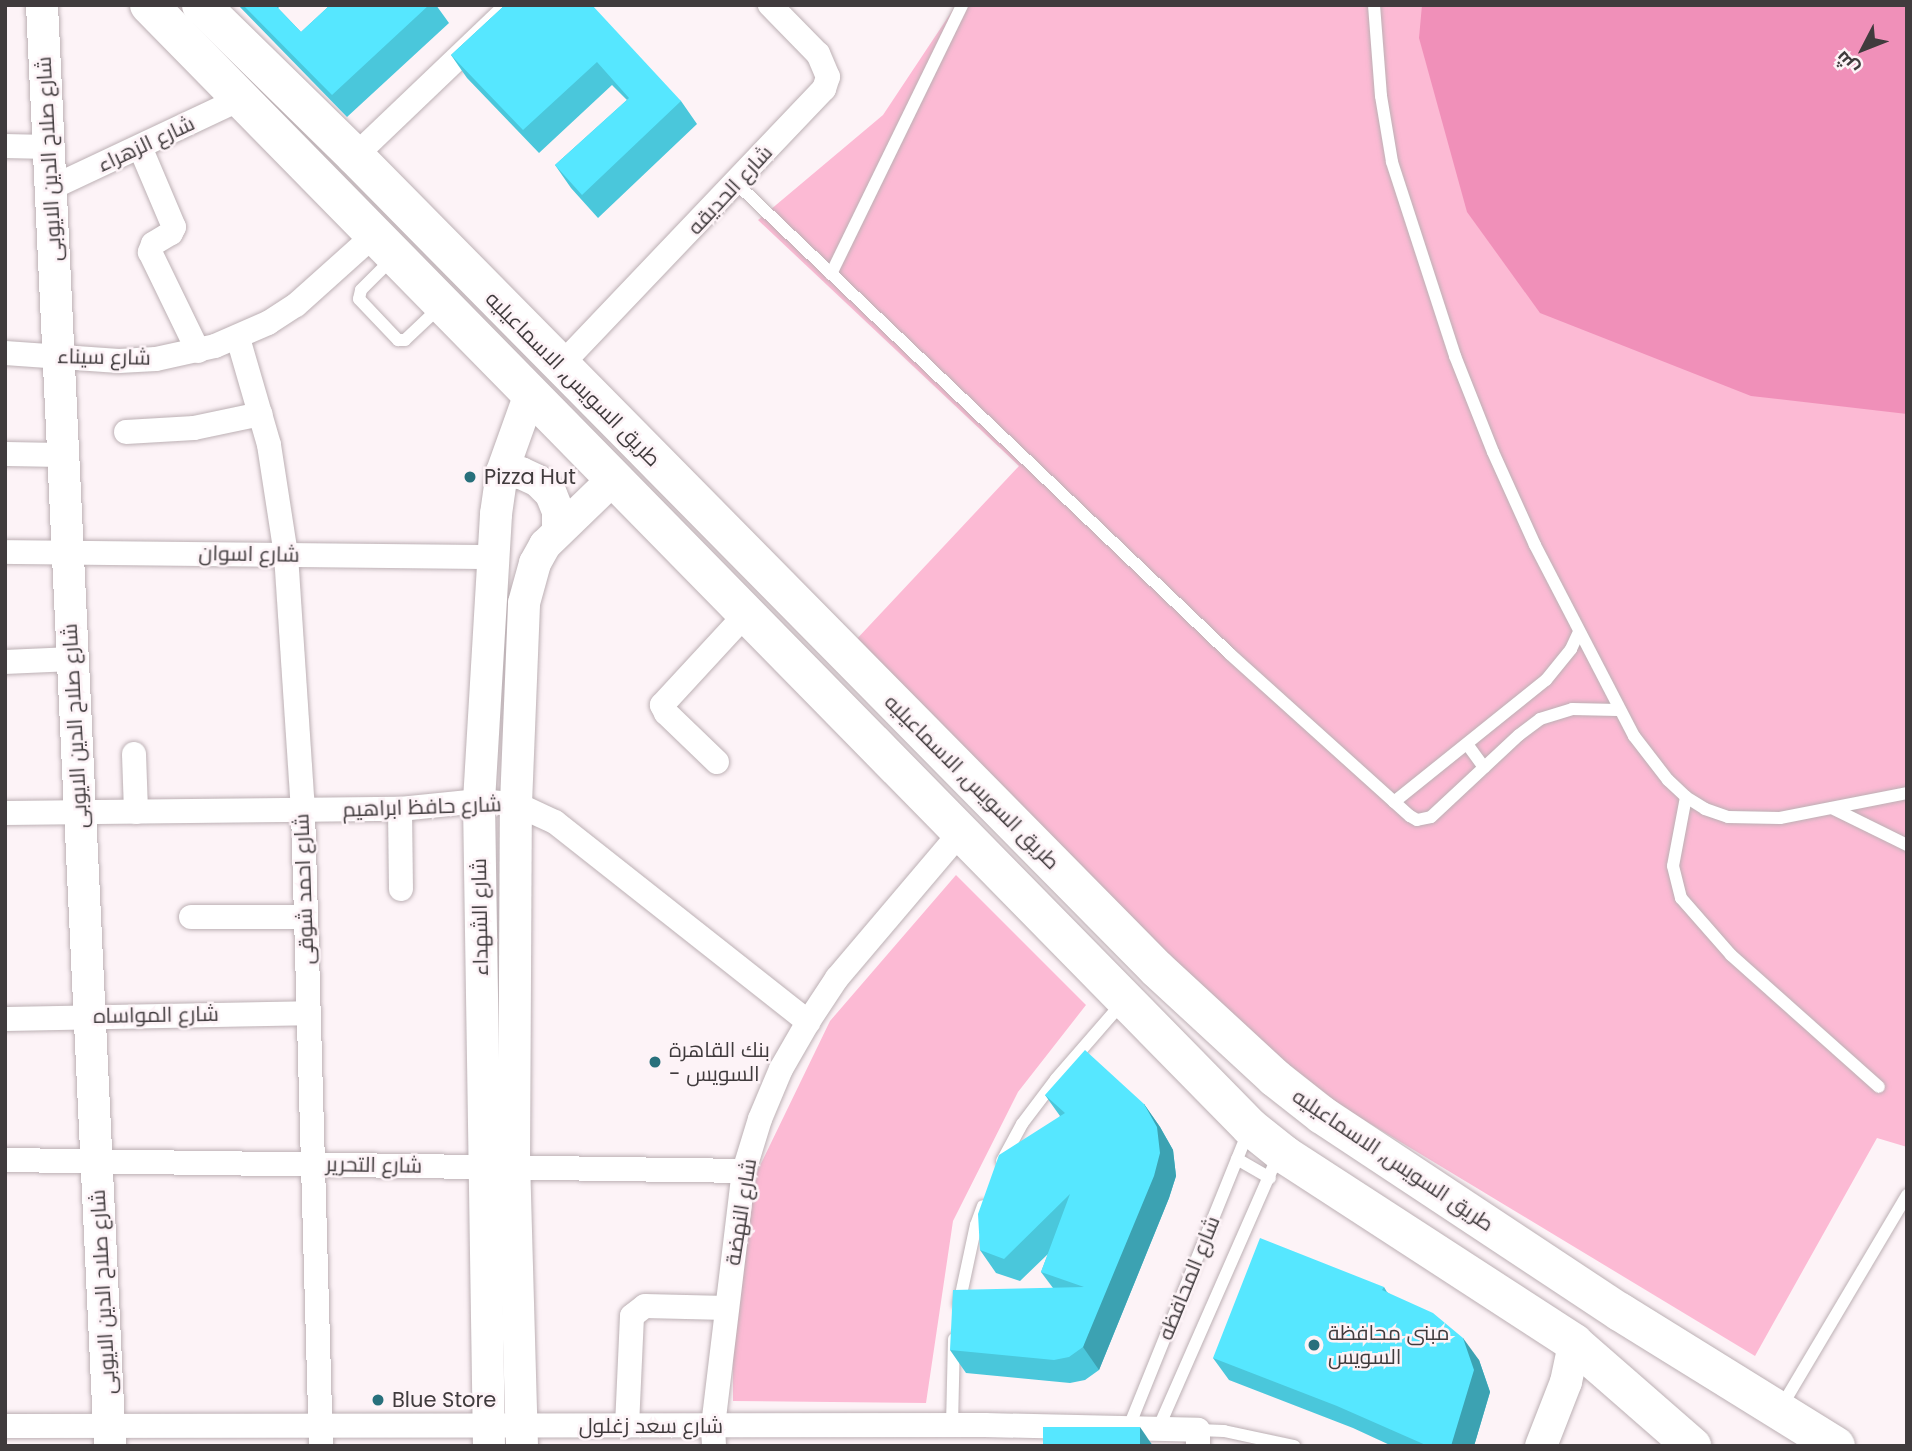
<!DOCTYPE html>
<html>
<head>
<meta charset="utf-8">
<style>
	body { margin:0 }
	#map { position:relative; width:1912px; height:1451px; overflow:hidden; background:#fdf3f7; font-family:Poppins,Cairo,sans-serif }
	div>[style] { position:absolute }
	.green>* { inset:0; background:#fcbad4 }
	.water>* { inset:0; background:#f090b9 }
	.roads { filter:drop-shadow(0 0 2px #bcb0b4) drop-shadow(0 0 2px #bcb0b4) }
	.service>* { height:12px; margin:-6px; padding:0 6px; transform-origin:6px; border-radius:6px; background:#fff }
	.minor>* { height:24px; margin:-12px; padding:0 12px; transform-origin:12px; border-radius:12px; background:#fff }
	.tertiary>* { height:32px; margin:-16px; padding:0 16px; transform-origin:16px; border-radius:16px; background:#fff }
	.primary>* { height:38px; margin:-19px; padding:0 19px; transform-origin:19px; border-radius:19px; background:#fff }
	.wall>* { inset:0; background:#4ac7db }
	.shaded-wall>* { inset:0; background:#3ca2b2 }
	.building>* { inset:0; background:#56e7ff; transform-origin:0 0 }
	.dots>* { width:19px; height:19px; translate:-50% -50%; box-sizing:border-box; border:4px solid #fdf3f7; border-radius:50% }
	span { translate:-50% -50%; white-space:nowrap; text-align:center; line-height:1.15; -webkit-text-stroke:5px #fdf3f7; paint-order:stroke }
	.street-label { font-size:21px; color:#403b3d }
	.poi-label { font-size:21px; color:#403b3d }
	.left { translate:0 -50%; text-align:left }
	.frame { position:absolute; inset:0; border:7px solid #403b3d; pointer-events:none }
	.north { position:absolute; left:1828px; top:14px; width:70px; height:70px; -webkit-text-stroke:5px #fdf3f7; paint-order:stroke; rotate:228deg; font-size:19px; font-weight:700; line-height:28px; text-align:center; color:#403b3d }
	.north::after { content:''; display:block; margin:auto; width:24px; height:32px; background:#403b3d; clip-path:polygon(50% 0,100% 100%,50% 72%,0 100%) }
</style>
</head>
<body>
<div id="map">
	<div class="green">
		<i style="clip-path:polygon(956px 5px,1907px 5px,1907px 1147px,1877px 1138px,1755px 1356px,1278px 1068px,853px 643px,1019px 466px,758px 220px,883px 115px)"></i>
		<i style="clip-path:polygon(956px 875px,1086px 1005px,1018px 1092px,953px 1221px,926px 1403px,733px 1401px,733px 1333px,754px 1178px,830px 1021px)"></i>
	</div>
	<div class="water">
		<i style="clip-path:polygon(1422px 5px,1907px 5px,1907px 414px,1751px 396px,1540px 313px,1467px 212px,1419px 38px)"></i>
	</div>
	<div class="roads">
		<div class="service">
			<i style="left:1374px;top:5px;width:91px;rotate:85.6deg"></i>
			<i style="left:1381px;top:96px;width:67px;rotate:80.5deg"></i>
			<i style="left:1392px;top:162px;width:204px;rotate:72deg"></i>
			<i style="left:1455px;top:356px;width:103px;rotate:68.4deg"></i>
			<i style="left:1493px;top:452px;width:102px;rotate:65.7deg"></i>
			<i style="left:1535px;top:545px;width:215px;rotate:62.6deg"></i>
			<i style="left:1634px;top:736px;width:56px;rotate:52.3deg"></i>
			<i style="left:1668px;top:780px;width:25px;rotate:43deg"></i>
			<i style="left:1686px;top:797px;width:22px;rotate:32deg"></i>
			<i style="left:1705px;top:809px;width:24px;rotate:19deg"></i>
			<i style="left:1728px;top:817px;width:52px;rotate:1.1deg"></i>
			<i style="left:1780px;top:818px;width:129px;rotate:-11.1deg"></i>
			<i style="left:737px;top:184px;width:681px;rotate:43.63deg"></i>
			<i style="left:1230px;top:654px;width:242px;rotate:42deg"></i>
			<i style="left:1410px;top:816px;width:8px;rotate:30deg"></i>
			<i style="left:1417px;top:820px;width:14px;rotate:-12deg"></i>
			<i style="left:1431px;top:817px;width:120px;rotate:-43deg"></i>
			<i style="left:1519px;top:735px;width:26px;rotate:-37deg"></i>
			<i style="left:1540px;top:719px;width:34px;rotate:-17deg"></i>
			<i style="left:1572px;top:709px;width:46px;rotate:1.2deg"></i>
			<i style="left:392px;top:259px;width:44px;rotate:135deg"></i>
			<i style="left:361px;top:290px;width:9px;rotate:103deg"></i>
			<i style="left:359px;top:299px;width:57px;rotate:46.4deg"></i>
			<i style="left:398px;top:340px;width:7px"></i>
			<i style="left:405px;top:340px;width:50px;rotate:-43.4deg"></i>
			<i style="left:831px;top:274px;width:299px;rotate:-64deg"></i>
			<i style="left:1467px;top:744px;width:29px;rotate:54deg"></i>
			<i style="left:1686px;top:797px;width:70px;rotate:100.7deg"></i>
			<i style="left:1673px;top:866px;width:33px;rotate:76deg"></i>
			<i style="left:1681px;top:898px;width:76px;rotate:48.7deg"></i>
			<i style="left:1731px;top:955px;width:198px;rotate:41.7deg"></i>
			<i style="left:1394px;top:802px;width:195px;rotate:-38.8deg"></i>
			<i style="left:1546px;top:680px;width:40px;rotate:-51deg"></i>
			<i style="left:1571px;top:649px;width:19px;rotate:-65deg"></i>
			<i style="left:1832px;top:808px;width:84px;rotate:26.3deg"></i>
			<i style="left:1237px;top:1159px;width:38px;rotate:30deg"></i>
			<i style="left:1002px;top:1161px;width:42px;rotate:-61.6deg"></i>
			<i style="left:1022px;top:1124px;width:56px;rotate:-52.9deg"></i>
			<i style="left:1056px;top:1079px;width:101px;rotate:-49deg"></i>
			<i style="left:959px;top:1304px;width:81px;rotate:-77.9deg"></i>
			<i style="left:976px;top:1225px;width:20px;rotate:-70deg"></i>
			<i style="left:1780px;top:1409px;width:249px;rotate:-59.3deg"></i>
			<i style="left:952px;top:1426px;width:87px;rotate:-88.7deg"></i>
			<i style="left:1128px;top:1429px;width:323px;rotate:-68deg"></i>
			<i style="left:1158px;top:1429px;width:300px;rotate:-66.3deg"></i>
			<i style="left:1198px;top:1430px;width:26px;rotate:2deg"></i>
			<i style="left:1224px;top:1431px;width:72px;rotate:12.1deg"></i>
		</div>
		<div class="minor">
			<i style="left:5px;top:146px;width:44px;rotate:1.3deg"></i>
			<i style="left:140px;top:147px;width:87px;rotate:67deg"></i>
			<i style="left:174px;top:227px;width:7px;rotate:117deg"></i>
			<i style="left:171px;top:233px;width:21px;rotate:149deg"></i>
			<i style="left:153px;top:244px;width:9px;rotate:111deg"></i>
			<i style="left:150px;top:252px;width:110px;rotate:64.1deg"></i>
			<i style="left:355px;top:156px;width:219px;rotate:-43.7deg"></i>
			<i style="left:51px;top:188px;width:209px;rotate:-25.2deg"></i>
			<i style="left:238px;top:338px;width:111px;rotate:73.8deg"></i>
			<i style="left:269px;top:445px;width:111px;rotate:81.2deg"></i>
			<i style="left:286px;top:555px;width:257px;rotate:86.2deg"></i>
			<i style="left:303px;top:811px;width:635px;rotate:88.38deg"></i>
			<i style="left:5px;top:353px;width:114px;rotate:4deg"></i>
			<i style="left:119px;top:361px;width:37px;rotate:-3deg"></i>
			<i style="left:156px;top:359px;width:60px;rotate:-12.4deg"></i>
			<i style="left:215px;top:346px;width:58px;rotate:-23.5deg"></i>
			<i style="left:268px;top:323px;width:33px;rotate:-33deg"></i>
			<i style="left:296px;top:305px;width:105px;rotate:-41.9deg"></i>
			<i style="left:560px;top:366px;width:383px;rotate:-46.4deg"></i>
			<i style="left:824px;top:89px;width:13px;rotate:-72deg"></i>
			<i style="left:828px;top:77px;width:25px;rotate:-113deg"></i>
			<i style="left:818px;top:54px;width:69px;rotate:-134.4deg"></i>
			<i style="left:126px;top:432px;width:68px;rotate:-3.4deg"></i>
			<i style="left:194px;top:428px;width:68px;rotate:-11.8deg"></i>
			<i style="left:5px;top:454px;width:58px;rotate:1deg"></i>
			<i style="left:5px;top:552px;width:488px;rotate:0.6deg"></i>
			<i style="left:5px;top:662px;width:67px;rotate:-2.6deg"></i>
			<i style="left:134px;top:754px;width:58px;rotate:88deg"></i>
			<i style="left:717px;top:762px;width:71px;rotate:-136.1deg"></i>
			<i style="left:666px;top:713px;width:9px;rotate:-117deg"></i>
			<i style="left:662px;top:705px;width:124px;rotate:-47.3deg"></i>
			<i style="left:400px;top:809px;width:80px;rotate:89.3deg"></i>
			<i style="left:5px;top:813px;width:395px;rotate:-0.6deg"></i>
			<i style="left:400px;top:809px;width:79px;rotate:-5.8deg"></i>
			<i style="left:479px;top:801px;width:37px;rotate:5deg"></i>
			<i style="left:516px;top:804px;width:43px;rotate:24.8deg"></i>
			<i style="left:555px;top:822px;width:323px;rotate:38.3deg"></i>
			<i style="left:191px;top:917px;width:114px"></i>
			<i style="left:5px;top:1019px;width:303px;rotate:-1.1deg"></i>
			<i style="left:5px;top:1160px;width:739px;rotate:0.85deg"></i>
			<i style="left:5px;top:1426px;width:980px;rotate:-0.06deg"></i>
			<i style="left:985px;top:1425px;width:213px;rotate:1.3deg"></i>
			<i style="left:1198px;top:1430px;width:16px;rotate:90deg"></i>
			<i style="left:627px;top:1426px;width:110px;rotate:-87.4deg"></i>
			<i style="left:632px;top:1316px;width:16px;rotate:-38deg"></i>
			<i style="left:645px;top:1306px;width:82px;rotate:1.4deg"></i>
			<i style="left:714px;top:1446px;width:20px;rotate:-93deg"></i>
			<i style="left:713px;top:1426px;width:257px;rotate:-83.1deg"></i>
			<i style="left:744px;top:1171px;width:54px;rotate:-72.9deg"></i>
			<i style="left:760px;top:1119px;width:54px;rotate:-67.2deg"></i>
			<i style="left:781px;top:1069px;width:54px;rotate:-60.1deg"></i>
			<i style="left:808px;top:1022px;width:53px;rotate:-56.6deg"></i>
			<i style="left:837px;top:978px;width:190px;rotate:-49.7deg"></i>
		</div>
		<div class="tertiary">
			<i style="left:42px;top:5px;width:1443px;rotate:87.3deg"></i>
			<i style="left:502px;top:472px;width:19px;rotate:3deg"></i>
			<i style="left:521px;top:473px;width:19px;rotate:25deg"></i>
			<i style="left:538px;top:481px;width:18px;rotate:45deg"></i>
			<i style="left:551px;top:494px;width:18px;rotate:68deg"></i>
			<i style="left:558px;top:511px;width:19px;rotate:90deg"></i>
			<i style="left:489px;top:1446px;width:645px;rotate:-90.89deg"></i>
			<i style="left:479px;top:801px;width:288px;rotate:-86.6deg"></i>
			<i style="left:496px;top:514px;width:42px;rotate:-81.9deg"></i>
			<i style="left:502px;top:472px;width:83px;rotate:-70.3deg"></i>
			<i style="left:522px;top:1446px;width:279px;rotate:-91.6deg"></i>
			<i style="left:514px;top:1167px;width:363px;rotate:-89.7deg"></i>
			<i style="left:516px;top:804px;width:201px;rotate:-87.7deg"></i>
			<i style="left:524px;top:603px;width:41px;rotate:-74.6deg"></i>
			<i style="left:535px;top:563px;width:21px;rotate:-61deg"></i>
			<i style="left:545px;top:545px;width:95px;rotate:-44.1deg"></i>
			<i style="left:1541px;top:1446px;width:69px;rotate:-68.7deg"></i>
			<i style="left:1566px;top:1382px;width:40px;rotate:-78deg"></i>
		</div>
		<div class="primary">
			<i style="left:149px;top:5px;width:1572px;rotate:45.54deg"></i>
			<i style="left:1250px;top:1127px;width:45px;rotate:38.7deg"></i>
			<i style="left:1285px;top:1155px;width:345px;rotate:33deg"></i>
			<i style="left:1574px;top:1343px;width:157px;rotate:41.1deg"></i>
			<i style="left:201px;top:5px;width:216px;rotate:44.4deg"></i>
			<i style="left:355px;top:156px;width:1142px;rotate:45.39deg"></i>
			<i style="left:1157px;top:969px;width:161px;rotate:42.7deg"></i>
			<i style="left:1275px;top:1078px;width:60px;rotate:38.2deg"></i>
			<i style="left:1322px;top:1115px;width:357px;rotate:33.5deg"></i>
			<i style="left:1620px;top:1312px;width:254px;rotate:31.8deg"></i>
		</div>
	</div>
	<div class="wall">
		<i style="clip-path:polygon(238px 5px,281px 5px,278px 8px,301px 32px,328px 7px,326px 5px,436px 5px,449px 23px,347px 117px)"></i>
		<i style="clip-path:polygon(505px 5px,681px 101px,697px 124px,598px 218px,571px 188px,555px 165px,627px 100px,612px 85px,539px 153px,467px 78px,451px 55px)"></i>
		<i style="clip-path:polygon(1045px 1095px,1144px 1104px,1160px 1127px,1173px 1150px,1176px 1176px,1169px 1198px,1099px 1370px,1085px 1380px,1070px 1383px,966px 1373px,950px 1350px,1053px 1288px,1041px 1272px,1048px 1254px,1020px 1281px,996px 1273px,980px 1250px,1060px 1116px)"></i>
		<i style="clip-path:polygon(1384px 1287px,1387px 1292px,1479px 1360px,1490px 1392px,1474px 1446px,1392px 1446px,1353px 1428px,1229px 1380px,1213px 1358px)"></i>
	</div>
	<div class="shaded-wall">
		<i style="clip-path:polygon(1144px 1104px,1160px 1127px,1173px 1150px,1176px 1176px,1169px 1198px,1099px 1370px,1083px 1347px)"></i>
		<i style="clip-path:polygon(1463px 1338px,1479px 1360px,1490px 1392px,1474px 1446px,1451px 1446px)"></i>
		<i style="clip-path:polygon(1140px 1427px,1153px 1446px,1140px 1446px)"></i>
	</div>
	<div class="building">
		<i style="clip-path:polygon(243px 5px,275px 5px,301px 32px,330px 5px,429px 5px,332px 95px)"></i>
		<i style="clip-path:polygon(505px 5px,592px 5px,681px 101px,582px 195px,555px 165px,629px 98px,597px 62px,523px 130px,451px 55px)"></i>
		<i style="clip-path:polygon(1085px 1050px,1144px 1104px,1157px 1127px,1160px 1153px,1154px 1176px,1083px 1347px,1069px 1357px,1054px 1360px,950px 1350px,953px 1290px,1084px 1287px,1041px 1272px,1070px 1194px,1004px 1259px,980px 1250px,978px 1214px,999px 1155px,1065px 1113px,1045px 1095px)"></i>
		<i style="clip-path:polygon(1260px 1238px,1384px 1287px,1382px 1290px,1433px 1313px,1463px 1338px,1474px 1370px,1451px 1446px,1428px 1446px,1337px 1406px,1213px 1358px)"></i>
		<i style="left:1140px;top:1427px;width:19px;height:97px;rotate:90deg"></i>
	</div>
	<div class="dots">
		<i style="left:470px;top:477px;background:#28707c"></i>
		<i style="left:655px;top:1062px;background:#28707c"></i>
		<i style="left:1314px;top:1345px;background:#28707c"></i>
		<i style="left:378px;top:1400px;background:#28707c"></i>
	</div>
	<div class="street-label">
		<span style="left:146px;top:144px;rotate:-25deg">شارع الزهراء</span>
		<span style="left:49px;top:159px;rotate:-93deg">شارع صلاح الدين الايوبى</span>
		<span style="left:730px;top:190px;rotate:-47deg">شارع الحديقه</span>
		<span style="left:104px;top:357px;rotate:1deg">شارع سيناء</span>
		<span style="left:573px;top:379px;rotate:45deg">طريق السويس, الاسماعيليه</span>
		<span style="left:249px;top:554px;rotate:1deg">شارع اسوان</span>
		<span style="left:75px;top:726px;rotate:-93deg">شارع صلاح الدين الايوبى</span>
		<span style="left:972px;top:782px;rotate:45deg">طريق السويس, الاسماعيليه</span>
		<span style="left:422px;top:807px;rotate:-2deg">شارع حافظ ابراهيم</span>
		<span style="left:304px;top:889px;rotate:-92deg">شارع احمد شوقى</span>
		<span style="left:480px;top:917px;rotate:-91deg">شارع الشهداء</span>
		<span style="left:156px;top:1015px;rotate:-1deg">شارع المواساه</span>
		<span style="left:1393px;top:1160px;rotate:34deg">طريق السويس, الاسماعيليه</span>
		<span style="left:374px;top:1165px;rotate:1deg">شارع التحرير</span>
		<span style="left:741px;top:1212px;rotate:-81deg">شارع النهضة</span>
		<span style="left:1189px;top:1278px;rotate:-68deg">شارع المحافظه</span>
		<span style="left:103px;top:1292px;rotate:-93deg">شارع صلاح الدين الايوبى</span>
		<span style="left:651px;top:1426px">شارع سعد زغلول</span>
	</div>
	<div class="poi-label">
		<span class="left" style="left:484px;top:477px">Pizza Hut</span>
		<span class="left" style="left:669px;top:1062px">بنك القاهرة<br>- السويس</span>
		<span class="left" style="left:1328px;top:1345px">مبنى محافظة<br>السويس</span>
		<span class="left" style="left:392px;top:1400px">Blue Store</span>
	</div>
	<div class="frame"></div>
	<div class="north">ش</div>
</div>
</body>
</html>
